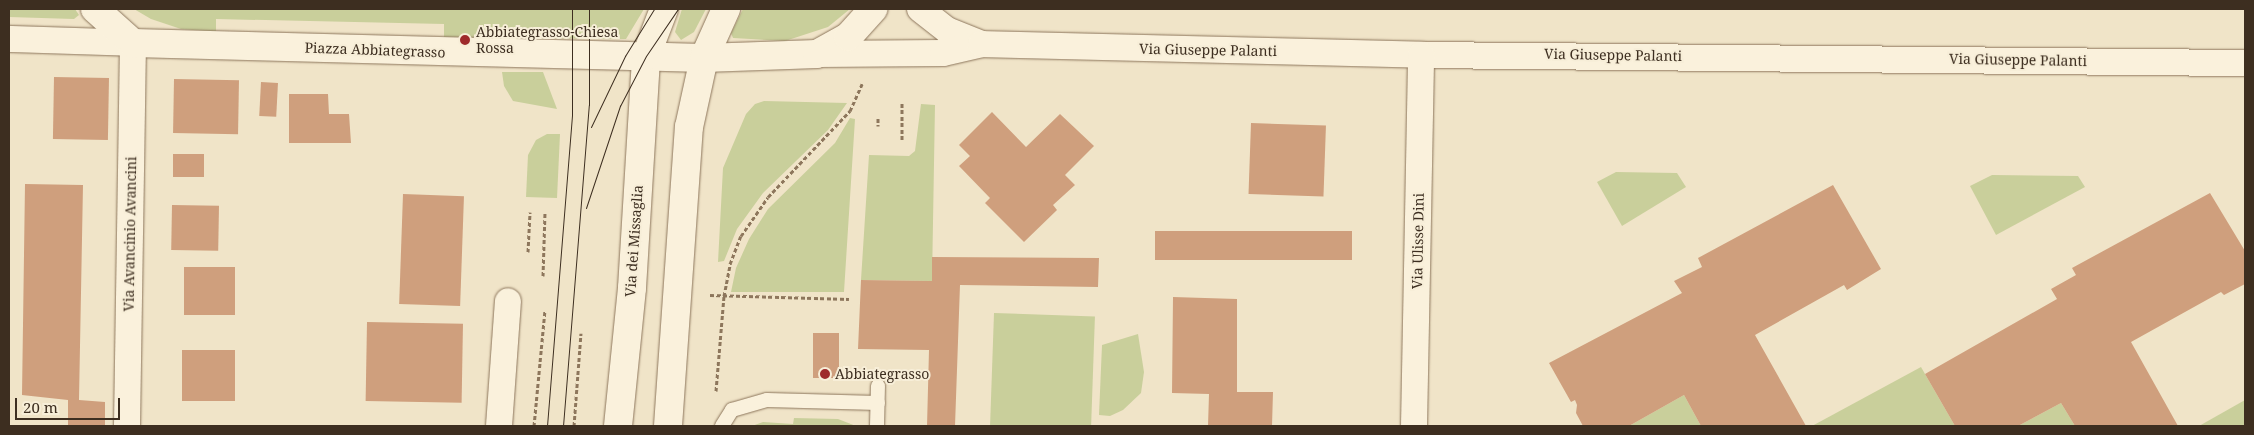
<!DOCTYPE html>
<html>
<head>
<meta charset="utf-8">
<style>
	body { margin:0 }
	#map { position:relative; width:2254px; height:435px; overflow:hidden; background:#f0e4c8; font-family:"Noto Serif",serif }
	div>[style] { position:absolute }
	.green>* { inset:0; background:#c9cf9b; transform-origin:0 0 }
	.building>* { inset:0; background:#cf9f7d; transform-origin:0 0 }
	.path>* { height:3px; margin-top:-1.5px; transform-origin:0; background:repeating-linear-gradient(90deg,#8d765c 0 4px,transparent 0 6.5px) }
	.roads { filter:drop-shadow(0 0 1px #8d765c) drop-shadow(0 0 1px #8d765c) }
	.lane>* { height:14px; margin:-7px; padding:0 7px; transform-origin:7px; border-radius:7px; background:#faf1dc }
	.street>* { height:26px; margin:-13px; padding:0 13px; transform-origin:13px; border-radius:13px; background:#faf1dc }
	.secondary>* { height:28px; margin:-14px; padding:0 14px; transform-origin:14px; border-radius:14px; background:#faf1dc }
	.tram>* { height:1px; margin:-0.5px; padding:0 0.5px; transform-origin:0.5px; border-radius:0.5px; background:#3d2e20 }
	.dots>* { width:14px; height:14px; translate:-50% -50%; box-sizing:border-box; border:2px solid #f7eed8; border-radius:50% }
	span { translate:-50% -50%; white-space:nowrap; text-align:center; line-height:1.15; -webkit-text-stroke:4px #f7eed8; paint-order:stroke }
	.poi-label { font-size:14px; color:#3d2e20 }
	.left { translate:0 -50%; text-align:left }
	.street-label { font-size:14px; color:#3d2e20 }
	.frame { position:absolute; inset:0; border:10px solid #3d2e20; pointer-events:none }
	.scale { position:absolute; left:15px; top:398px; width:105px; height:22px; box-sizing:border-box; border:2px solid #3d2e20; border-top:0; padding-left:6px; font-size:15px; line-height:18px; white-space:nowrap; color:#3d2e20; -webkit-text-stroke:4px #f7eed8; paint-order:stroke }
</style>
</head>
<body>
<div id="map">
	<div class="green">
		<i style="clip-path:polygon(9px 9px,75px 9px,79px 15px,74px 19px,9px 17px)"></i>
		<i style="clip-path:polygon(134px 9px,644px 9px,626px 39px,444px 37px,444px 24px,216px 19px,216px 31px,204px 31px,181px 29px,151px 19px)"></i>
		<i style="clip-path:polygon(682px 9px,706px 9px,694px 32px,681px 40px,675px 32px)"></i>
		<i style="clip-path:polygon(743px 9px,850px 9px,828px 27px,785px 41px,733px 38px,731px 33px)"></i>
		<i style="clip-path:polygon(502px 72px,543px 72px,557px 109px,513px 101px,504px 86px)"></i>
		<i style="clip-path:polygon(764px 101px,847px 103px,828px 130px,763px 193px,737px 229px,724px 261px,718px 262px,723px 168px,746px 114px,755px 104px)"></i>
		<i style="clip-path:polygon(921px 104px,935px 105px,932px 281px,861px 280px,869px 155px,909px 156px,915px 151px)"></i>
		<i style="clip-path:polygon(850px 118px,855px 119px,844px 292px,731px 292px,736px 268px,749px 239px,768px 209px,835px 143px)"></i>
		<i style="clip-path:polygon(547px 134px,560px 134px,557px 198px,526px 197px,528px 155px,536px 140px)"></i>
		<i style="clip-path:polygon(1616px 172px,1677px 173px,1686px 187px,1622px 226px,1597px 182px)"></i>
		<i style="clip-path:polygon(1992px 175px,2078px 176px,2085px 187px,1996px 235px,1970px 186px)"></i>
		<i style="left:994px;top:313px;width:101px;height:113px;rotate:2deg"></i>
		<i style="clip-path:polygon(1138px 334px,1144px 372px,1141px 393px,1123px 410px,1110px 416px,1099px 415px,1102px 345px)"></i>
		<i style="clip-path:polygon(1921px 367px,1955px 426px,1812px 426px)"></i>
		<i style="clip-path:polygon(1684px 395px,1701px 426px,1629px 426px)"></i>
		<i style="clip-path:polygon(2245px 400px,2245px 426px,2199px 426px)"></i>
		<i style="clip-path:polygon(2061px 403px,2075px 426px,2018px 426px)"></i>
		<i style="clip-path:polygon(794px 418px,838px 419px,856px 426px,752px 426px,763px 422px,793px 424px)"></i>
	</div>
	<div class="building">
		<i style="left:54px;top:77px;width:55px;height:62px;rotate:1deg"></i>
		<i style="left:174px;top:79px;width:65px;height:54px;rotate:1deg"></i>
		<i style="left:261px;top:82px;width:17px;height:34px;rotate:3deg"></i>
		<i style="clip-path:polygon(289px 94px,328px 94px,329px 114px,349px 114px,351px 143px,289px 143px)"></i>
		<i style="clip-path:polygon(992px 112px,1026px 147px,1060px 114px,1094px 146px,1065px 175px,1075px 185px,1053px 205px,1057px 210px,1024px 242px,985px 203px,990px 198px,959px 166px,970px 156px,959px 145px)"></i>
		<i style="left:1251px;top:123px;width:75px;height:71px;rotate:2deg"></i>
		<i style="left:173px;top:154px;width:31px;height:23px"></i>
		<i style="clip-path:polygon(25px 184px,83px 185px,79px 400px,105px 402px,105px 426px,68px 426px,68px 400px,22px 395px)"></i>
		<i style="clip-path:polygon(1833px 185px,1881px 269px,1847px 290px,1844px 285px,1755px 335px,1806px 426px,1701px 426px,1684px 395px,1629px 426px,1583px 426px,1576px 413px,1577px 405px,1575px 400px,1571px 402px,1549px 363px,1682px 293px,1674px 281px,1702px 267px,1698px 258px)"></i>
		<i style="clip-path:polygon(2210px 193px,2245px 251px,2245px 284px,2224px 295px,2221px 292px,2131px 342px,2178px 426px,2075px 426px,2061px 403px,2018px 426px,1955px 426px,1925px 374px,2057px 299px,2051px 289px,2076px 275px,2072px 268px)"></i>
		<i style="left:403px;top:194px;width:61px;height:110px;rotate:2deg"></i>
		<i style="left:172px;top:205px;width:47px;height:45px;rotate:1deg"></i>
		<i style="left:1155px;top:231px;width:197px;height:29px"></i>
		<i style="clip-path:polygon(932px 257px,1099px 258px,1098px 287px,960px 285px,955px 426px,927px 426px,929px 350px,858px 349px,861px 280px,932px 281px)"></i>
		<i style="left:184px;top:267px;width:51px;height:48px"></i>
		<i style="clip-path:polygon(1173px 297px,1237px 299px,1237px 392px,1273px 392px,1272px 426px,1208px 426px,1209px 394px,1172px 393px)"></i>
		<i style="left:367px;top:322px;width:96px;height:79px;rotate:1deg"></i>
		<i style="left:813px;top:333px;width:26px;height:45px"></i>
		<i style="left:182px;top:350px;width:53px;height:51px"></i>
	</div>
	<div class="path">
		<i style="left:878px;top:118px;width:8px;rotate:90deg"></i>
		<i style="left:902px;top:140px;width:37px;rotate:-90deg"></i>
		<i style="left:528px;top:252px;width:40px;rotate:-87.1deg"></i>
		<i style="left:543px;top:276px;width:63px;rotate:-88.2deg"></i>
		<i style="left:710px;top:295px;width:139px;rotate:1.6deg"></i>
		<i style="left:716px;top:391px;width:95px;rotate:-85.2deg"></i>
		<i style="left:724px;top:296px;width:33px;rotate:-79deg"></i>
		<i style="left:730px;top:264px;width:30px;rotate:-69deg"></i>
		<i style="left:741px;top:236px;width:47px;rotate:-55.3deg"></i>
		<i style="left:768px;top:197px;width:119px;rotate:-46.4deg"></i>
		<i style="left:850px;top:111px;width:30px;rotate:-66deg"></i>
		<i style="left:534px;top:426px;width:117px;rotate:-84.6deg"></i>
		<i style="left:574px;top:426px;width:93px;rotate:-85.7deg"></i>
	</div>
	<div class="roads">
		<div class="lane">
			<i style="left:722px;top:426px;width:19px;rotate:-58deg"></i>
			<i style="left:732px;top:410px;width:36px;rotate:-16deg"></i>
			<i style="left:767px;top:400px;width:111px;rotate:1.5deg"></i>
			<i style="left:877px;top:426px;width:40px;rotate:-88.6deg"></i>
		</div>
		<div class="street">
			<i style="left:920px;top:9px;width:34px;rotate:38deg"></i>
			<i style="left:947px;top:30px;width:37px;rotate:22deg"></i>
			<i style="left:9px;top:39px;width:124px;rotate:1.8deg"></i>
			<i style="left:133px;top:43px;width:383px;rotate:90.9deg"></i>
			<i style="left:817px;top:54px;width:126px;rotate:-0.5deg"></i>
			<i style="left:943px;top:53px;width:39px;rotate:-13deg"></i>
			<i style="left:981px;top:44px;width:440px;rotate:1.4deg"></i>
			<i style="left:1421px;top:55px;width:824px;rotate:0.56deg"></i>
			<i style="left:499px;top:426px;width:125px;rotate:-85.9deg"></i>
			<i style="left:1414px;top:426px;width:371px;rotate:-88.9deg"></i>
		</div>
		<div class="secondary">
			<i style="left:95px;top:9px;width:51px;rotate:41.8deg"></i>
			<i style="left:133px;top:43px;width:571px;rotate:1.5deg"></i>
			<i style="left:704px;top:58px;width:113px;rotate:-2deg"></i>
			<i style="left:817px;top:54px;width:35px;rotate:-29deg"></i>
			<i style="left:848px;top:37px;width:38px;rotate:-48deg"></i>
			<i style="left:618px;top:426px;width:139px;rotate:-84.2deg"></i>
			<i style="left:632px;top:288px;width:232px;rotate:-86.5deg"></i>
			<i style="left:646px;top:56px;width:50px;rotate:-69deg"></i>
			<i style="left:668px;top:426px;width:300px;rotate:-86deg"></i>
			<i style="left:689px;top:127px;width:71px;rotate:-77.7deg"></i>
			<i style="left:704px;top:58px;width:54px;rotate:-65.8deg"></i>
		</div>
	</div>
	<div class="tram">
		<i style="left:591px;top:127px;width:79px;rotate:-64.4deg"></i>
		<i style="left:625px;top:56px;width:55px;rotate:-58.3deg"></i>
		<i style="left:586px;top:208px;width:108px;rotate:-71.6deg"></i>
		<i style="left:620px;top:106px;width:56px;rotate:-62.5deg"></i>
		<i style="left:646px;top:56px;width:57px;rotate:-55.8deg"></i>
		<i style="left:547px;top:426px;width:312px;rotate:-85.4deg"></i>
		<i style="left:572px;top:115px;width:106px;rotate:-90deg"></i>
		<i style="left:563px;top:426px;width:322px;rotate:-85.4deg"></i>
		<i style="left:589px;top:105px;width:96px;rotate:-90deg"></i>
	</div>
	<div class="dots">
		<i style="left:465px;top:40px;background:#9e2a2b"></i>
		<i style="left:825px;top:374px;background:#9e2a2b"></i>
	</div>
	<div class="poi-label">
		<span class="left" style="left:476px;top:40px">Abbiategrasso-Chiesa<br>Rossa</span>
		<span class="left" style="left:835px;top:374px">Abbiategrasso</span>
	</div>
	<div class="street-label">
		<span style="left:375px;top:50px;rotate:2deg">Piazza Abbiategrasso</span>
		<span style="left:1208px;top:50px;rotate:1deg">Via Giuseppe Palanti</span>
		<span style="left:1613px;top:55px;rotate:1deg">Via Giuseppe Palanti</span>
		<span style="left:2018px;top:60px;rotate:1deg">Via Giuseppe Palanti</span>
		<span style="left:130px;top:234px;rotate:-89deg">Via Avancinio Avancini</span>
		<span style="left:634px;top:241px;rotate:-86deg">Via dei Missaglia</span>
		<span style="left:1418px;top:241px;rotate:-89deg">Via Ulisse Dini</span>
	</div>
	<div class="frame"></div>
	<div class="scale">20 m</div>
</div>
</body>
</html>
